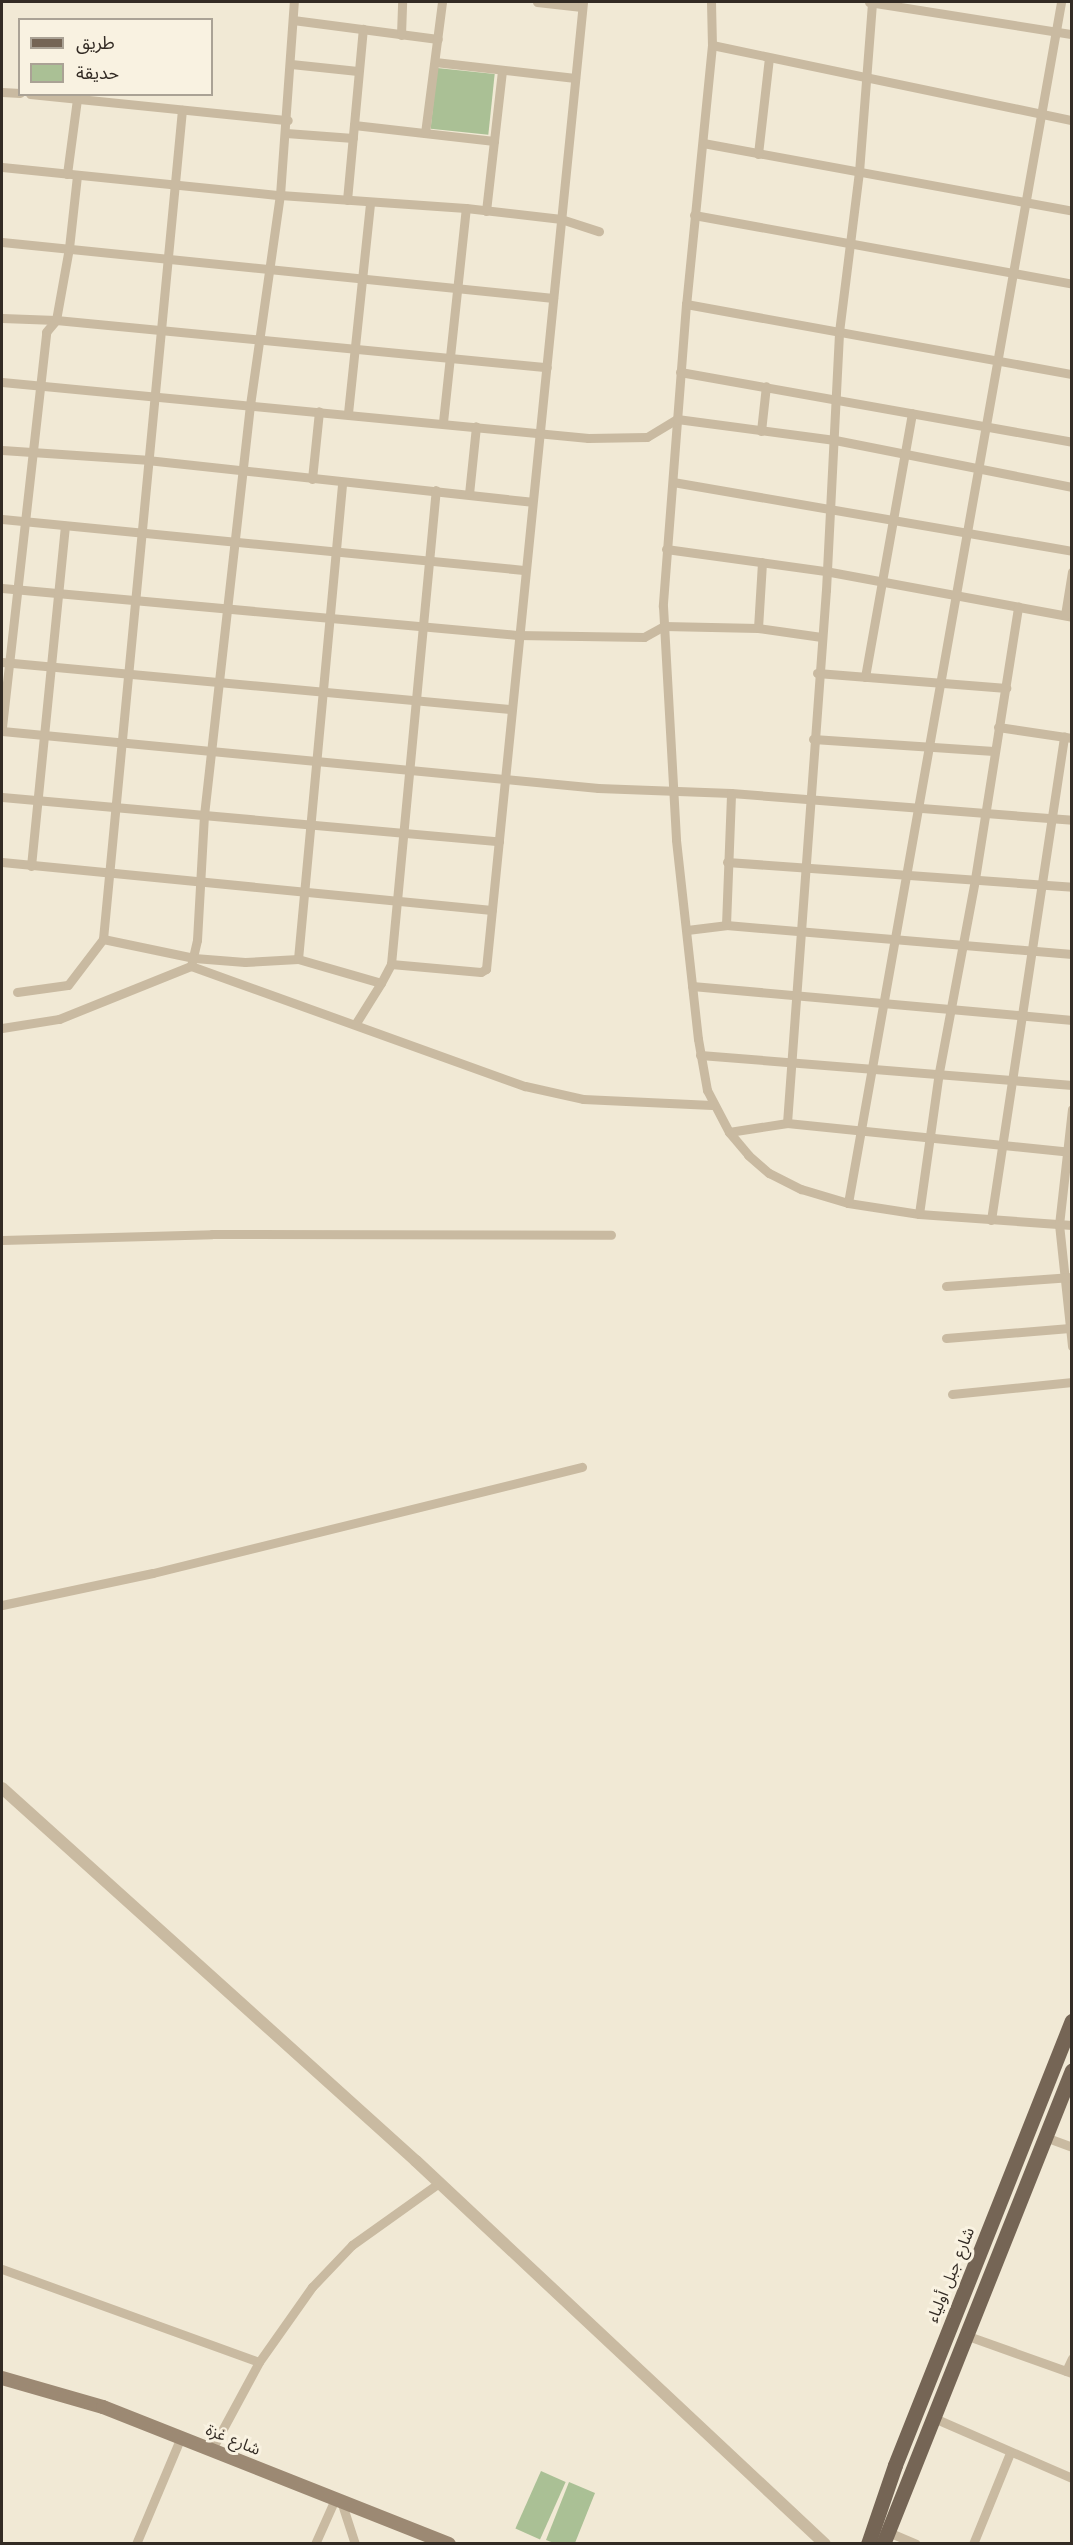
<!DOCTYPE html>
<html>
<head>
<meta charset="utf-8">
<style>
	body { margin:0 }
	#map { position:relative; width:1073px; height:2545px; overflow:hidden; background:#f1e9d5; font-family:"Work Sans","Noto Sans Arabic",sans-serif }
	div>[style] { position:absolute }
	.green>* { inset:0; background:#aac095; transform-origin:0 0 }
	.minor>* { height:9px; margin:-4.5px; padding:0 4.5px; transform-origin:4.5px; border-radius:4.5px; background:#c9baa1 }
	.tertiary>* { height:12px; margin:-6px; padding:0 6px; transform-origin:6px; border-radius:6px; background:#c9baa1 }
	.secondary>* { height:14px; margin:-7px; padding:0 7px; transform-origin:7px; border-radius:7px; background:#9c8973 }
	.primary>* { height:15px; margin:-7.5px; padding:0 7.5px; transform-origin:7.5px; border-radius:7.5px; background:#756555 }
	span { translate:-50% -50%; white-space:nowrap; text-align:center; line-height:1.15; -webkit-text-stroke:6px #f9f2e1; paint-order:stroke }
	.street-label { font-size:16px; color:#332b24 }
	.frame { position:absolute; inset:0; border:3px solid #332b24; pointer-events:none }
	.legend { position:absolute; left:18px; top:18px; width:195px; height:78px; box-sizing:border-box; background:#f9f2e1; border:2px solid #aaa295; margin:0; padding:8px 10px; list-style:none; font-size:18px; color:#332b24 }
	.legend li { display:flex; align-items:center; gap:12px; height:30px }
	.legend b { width:30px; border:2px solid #aaa295 }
</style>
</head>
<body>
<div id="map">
	<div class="green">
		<i style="left:437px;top:68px;width:58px;height:61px;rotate:6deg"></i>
		<i style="left:541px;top:2471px;width:27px;height:63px;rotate:24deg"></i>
		<i style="clip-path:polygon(569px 2482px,595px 2493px,575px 2543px,554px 2543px,546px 2540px)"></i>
	</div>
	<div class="minor">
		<i style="left:537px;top:2px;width:45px;rotate:6.3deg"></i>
		<i style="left:711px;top:2px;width:43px;rotate:88.7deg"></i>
		<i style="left:712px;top:45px;width:260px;rotate:95.7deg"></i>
		<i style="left:686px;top:304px;width:303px;rotate:94.4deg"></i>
		<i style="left:663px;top:606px;width:234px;rotate:86.8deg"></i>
		<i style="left:676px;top:840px;width:200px;rotate:83.7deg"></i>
		<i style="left:698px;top:1039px;width:52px;rotate:80deg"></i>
		<i style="left:707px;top:1090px;width:47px;rotate:62.4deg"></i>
		<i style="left:729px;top:1132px;width:30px;rotate:50deg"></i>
		<i style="left:748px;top:1155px;width:28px;rotate:41deg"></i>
		<i style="left:769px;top:1173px;width:36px;rotate:27deg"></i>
		<i style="left:801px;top:1189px;width:49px;rotate:16.6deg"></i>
		<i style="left:848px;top:1203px;width:72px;rotate:8.8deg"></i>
		<i style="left:919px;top:1214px;width:153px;rotate:4.1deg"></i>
		<i style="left:869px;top:2px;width:206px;rotate:9deg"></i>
		<i style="left:293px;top:20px;width:146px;rotate:7.5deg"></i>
		<i style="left:401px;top:35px;width:33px;rotate:-88deg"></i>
		<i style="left:712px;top:45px;width:368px;rotate:11.8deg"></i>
		<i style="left:435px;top:62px;width:141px;rotate:6.5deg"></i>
		<i style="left:291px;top:64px;width:67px;rotate:6deg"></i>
		<i style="left:2px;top:92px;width:18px;rotate:3deg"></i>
		<i style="left:30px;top:94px;width:259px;rotate:5.8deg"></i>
		<i style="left:354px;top:125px;width:141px;rotate:6.5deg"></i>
		<i style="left:286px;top:133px;width:67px;rotate:4.3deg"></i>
		<i style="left:425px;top:133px;width:132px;rotate:-82.6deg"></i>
		<i style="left:703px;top:143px;width:375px;rotate:10.4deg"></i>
		<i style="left:758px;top:154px;width:97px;rotate:-83.5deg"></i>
		<i style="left:2px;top:167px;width:279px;rotate:5.8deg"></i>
		<i style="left:280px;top:195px;width:186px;rotate:4deg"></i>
		<i style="left:466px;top:208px;width:96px;rotate:6.6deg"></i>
		<i style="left:561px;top:219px;width:40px;rotate:18deg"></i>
		<i style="left:67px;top:174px;width:76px;rotate:-82.4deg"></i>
		<i style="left:347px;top:200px;width:172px;rotate:-84.7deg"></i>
		<i style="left:486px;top:211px;width:142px;rotate:-83.5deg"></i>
		<i style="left:694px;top:215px;width:384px;rotate:10.3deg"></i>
		<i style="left:2px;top:242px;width:554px;rotate:5.8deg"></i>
		<i style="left:686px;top:304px;width:392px;rotate:10.3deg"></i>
		<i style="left:2px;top:318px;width:54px;rotate:2.1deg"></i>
		<i style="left:56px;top:320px;width:493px;rotate:5.5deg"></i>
		<i style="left:680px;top:372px;width:398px;rotate:10.1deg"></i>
		<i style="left:2px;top:382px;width:589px;rotate:5.46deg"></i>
		<i style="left:588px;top:438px;width:59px;rotate:-1deg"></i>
		<i style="left:647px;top:437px;width:35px;rotate:-31deg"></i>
		<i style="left:677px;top:419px;width:159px;rotate:7.6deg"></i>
		<i style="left:835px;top:440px;width:242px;rotate:11.2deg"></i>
		<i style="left:348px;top:413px;width:212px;rotate:-84deg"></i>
		<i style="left:443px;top:422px;width:215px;rotate:-83.9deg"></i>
		<i style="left:761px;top:431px;width:45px;rotate:-83.7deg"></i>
		<i style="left:2px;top:450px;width:145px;rotate:3.9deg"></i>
		<i style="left:147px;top:460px;width:387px;rotate:6.2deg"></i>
		<i style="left:312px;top:479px;width:68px;rotate:-84.1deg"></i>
		<i style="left:673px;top:482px;width:405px;rotate:9.8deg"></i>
		<i style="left:469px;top:494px;width:68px;rotate:-84.1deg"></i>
		<i style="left:2px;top:519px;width:524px;rotate:5.58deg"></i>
		<i style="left:666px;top:549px;width:161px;rotate:7.9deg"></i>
		<i style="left:825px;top:571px;width:251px;rotate:10.5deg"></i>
		<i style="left:2px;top:588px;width:517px;rotate:5.21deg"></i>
		<i style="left:517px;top:635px;width:127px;rotate:0.9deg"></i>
		<i style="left:644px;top:637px;width:23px;rotate:-29deg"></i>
		<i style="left:664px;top:626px;width:94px;rotate:1.2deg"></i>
		<i style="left:758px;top:628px;width:64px;rotate:8.1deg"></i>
		<i style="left:1065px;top:615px;width:44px;rotate:-80.8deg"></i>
		<i style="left:758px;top:628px;width:66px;rotate:-86.5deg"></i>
		<i style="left:2px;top:662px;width:510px;rotate:5.29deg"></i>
		<i style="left:817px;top:673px;width:190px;rotate:4.5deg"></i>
		<i style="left:865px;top:677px;width:268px;rotate:-79.9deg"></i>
		<i style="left:2px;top:727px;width:397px;rotate:-83.6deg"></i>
		<i style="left:46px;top:332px;width:16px;rotate:-50deg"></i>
		<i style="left:56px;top:320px;width:73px;rotate:-79.8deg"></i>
		<i style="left:69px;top:248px;width:73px;rotate:-83.7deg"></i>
		<i style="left:998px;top:727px;width:75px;rotate:8.5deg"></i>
		<i style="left:2px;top:731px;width:599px;rotate:5.46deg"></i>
		<i style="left:598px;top:788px;width:133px;rotate:2.2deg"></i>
		<i style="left:731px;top:793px;width:342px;rotate:4.5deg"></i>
		<i style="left:813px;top:739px;width:181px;rotate:3.8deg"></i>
		<i style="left:2px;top:797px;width:499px;rotate:5.1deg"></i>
		<i style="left:2px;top:862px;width:492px;rotate:5.6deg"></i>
		<i style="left:727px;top:862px;width:346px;rotate:4.1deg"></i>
		<i style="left:31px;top:866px;width:342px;rotate:-84.3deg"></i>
		<i style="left:726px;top:925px;width:347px;rotate:4.8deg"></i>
		<i style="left:687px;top:930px;width:39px;rotate:-7deg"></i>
		<i style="left:726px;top:925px;width:132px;rotate:-87.8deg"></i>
		<i style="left:103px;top:939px;width:833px;rotate:-84.56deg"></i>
		<i style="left:298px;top:959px;width:479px;rotate:-84.7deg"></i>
		<i style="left:391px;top:964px;width:476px;rotate:-84.6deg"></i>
		<i style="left:191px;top:966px;width:27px;rotate:-77deg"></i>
		<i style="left:197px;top:940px;width:125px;rotate:-86.8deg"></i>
		<i style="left:204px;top:815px;width:413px;rotate:-83.6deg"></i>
		<i style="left:250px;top:405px;width:212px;rotate:-81.9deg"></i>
		<i style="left:280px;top:195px;width:194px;rotate:-85.9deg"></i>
		<i style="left:692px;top:986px;width:382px;rotate:5.1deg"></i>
		<i style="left:17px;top:992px;width:51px;rotate:-7.8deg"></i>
		<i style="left:68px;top:985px;width:58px;rotate:-52.7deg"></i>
		<i style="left:103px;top:939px;width:93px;rotate:11.8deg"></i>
		<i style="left:194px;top:958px;width:51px;rotate:4.5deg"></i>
		<i style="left:245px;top:962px;width:53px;rotate:-3.2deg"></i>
		<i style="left:298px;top:959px;width:86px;rotate:16.1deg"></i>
		<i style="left:381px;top:983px;width:21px;rotate:-62deg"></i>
		<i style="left:391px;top:964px;width:90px;rotate:5.1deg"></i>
		<i style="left:481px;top:972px;width:6px;rotate:-31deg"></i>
		<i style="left:486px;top:969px;width:972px;rotate:-84.27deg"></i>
		<i style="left:356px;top:1023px;width:47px;rotate:-58deg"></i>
		<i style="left:2px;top:1028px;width:58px;rotate:-9deg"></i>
		<i style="left:59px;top:1019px;width:142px;rotate:-21.9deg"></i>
		<i style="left:191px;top:966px;width:355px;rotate:19.8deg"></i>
		<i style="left:525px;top:1086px;width:59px;rotate:12.6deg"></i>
		<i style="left:583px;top:1099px;width:129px;rotate:2.7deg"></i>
		<i style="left:700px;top:1055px;width:373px;rotate:4.6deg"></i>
		<i style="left:1072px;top:1109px;width:116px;rotate:96.4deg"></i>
		<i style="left:1059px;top:1224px;width:123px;rotate:83.9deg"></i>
		<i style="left:787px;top:1123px;width:534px;rotate:-85.82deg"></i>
		<i style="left:826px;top:590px;width:258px;rotate:-87.1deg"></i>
		<i style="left:839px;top:332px;width:161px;rotate:-82.9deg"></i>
		<i style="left:859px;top:172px;width:170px;rotate:-85.6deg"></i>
		<i style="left:729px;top:1132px;width:59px;rotate:-8.8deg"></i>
		<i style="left:787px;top:1123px;width:286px;rotate:5.8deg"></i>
		<i style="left:848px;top:1203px;width:1220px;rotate:-79.94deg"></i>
		<i style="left:919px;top:1214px;width:143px;rotate:-82deg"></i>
		<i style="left:939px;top:1072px;width:196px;rotate:-79.4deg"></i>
		<i style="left:975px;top:879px;width:276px;rotate:-81deg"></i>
		<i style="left:991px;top:1220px;width:489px;rotate:-81.4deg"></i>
		<i style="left:2px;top:1240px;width:210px;rotate:-1.6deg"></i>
		<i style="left:212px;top:1234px;width:399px;rotate:0.1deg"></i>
		<i style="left:946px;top:1286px;width:126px;rotate:-4.1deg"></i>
		<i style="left:946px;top:1338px;width:124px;rotate:-4.6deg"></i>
		<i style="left:952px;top:1394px;width:121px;rotate:-5.7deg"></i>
		<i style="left:2px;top:1605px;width:154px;rotate:-12deg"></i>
		<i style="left:153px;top:1573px;width:442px;rotate:-13.9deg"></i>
		<i style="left:1045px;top:2137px;width:29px;rotate:20deg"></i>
		<i style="left:2px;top:2269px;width:273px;rotate:19.9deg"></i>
		<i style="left:968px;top:2336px;width:110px;rotate:19.6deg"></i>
		<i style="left:1066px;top:2371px;width:14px;rotate:-65deg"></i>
		<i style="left:934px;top:2418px;width:150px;rotate:23.5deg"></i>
		<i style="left:212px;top:2449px;width:99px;rotate:-61.6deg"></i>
		<i style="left:259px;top:2362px;width:92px;rotate:-54.8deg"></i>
		<i style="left:312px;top:2287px;width:58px;rotate:-46.4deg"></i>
		<i style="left:352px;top:2245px;width:107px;rotate:-35.5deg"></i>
		<i style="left:341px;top:2501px;width:45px;rotate:72deg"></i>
		<i style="left:888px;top:2532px;width:30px;rotate:23deg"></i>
		<i style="left:136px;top:2544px;width:116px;rotate:-67.2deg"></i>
		<i style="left:315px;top:2544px;width:49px;rotate:-66deg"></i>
		<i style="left:973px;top:2544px;width:98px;rotate:-67.9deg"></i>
	</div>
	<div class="tertiary">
		<i style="left:2px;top:1788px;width:557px;rotate:42.02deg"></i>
		<i style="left:416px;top:2161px;width:560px;rotate:43.12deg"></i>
	</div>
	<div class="secondary">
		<i style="left:2px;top:2378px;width:105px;rotate:16deg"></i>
		<i style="left:103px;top:2407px;width:372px;rotate:21.6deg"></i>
	</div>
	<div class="primary">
		<i style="left:868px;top:2544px;width:83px;rotate:-71.1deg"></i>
		<i style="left:895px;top:2465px;width:478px;rotate:-68.3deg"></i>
		<i style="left:883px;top:2544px;width:510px;rotate:-68.26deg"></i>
	</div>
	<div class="street-label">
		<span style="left:951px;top:2275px;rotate:-68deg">شارع جبل أولياء</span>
		<span style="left:233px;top:2440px;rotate:22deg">شارع غزة</span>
	</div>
	<div class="frame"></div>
	<ul class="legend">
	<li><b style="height:8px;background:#756555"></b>طريق</li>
	<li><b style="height:16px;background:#aac095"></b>حديقة</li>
	</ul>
</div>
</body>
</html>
